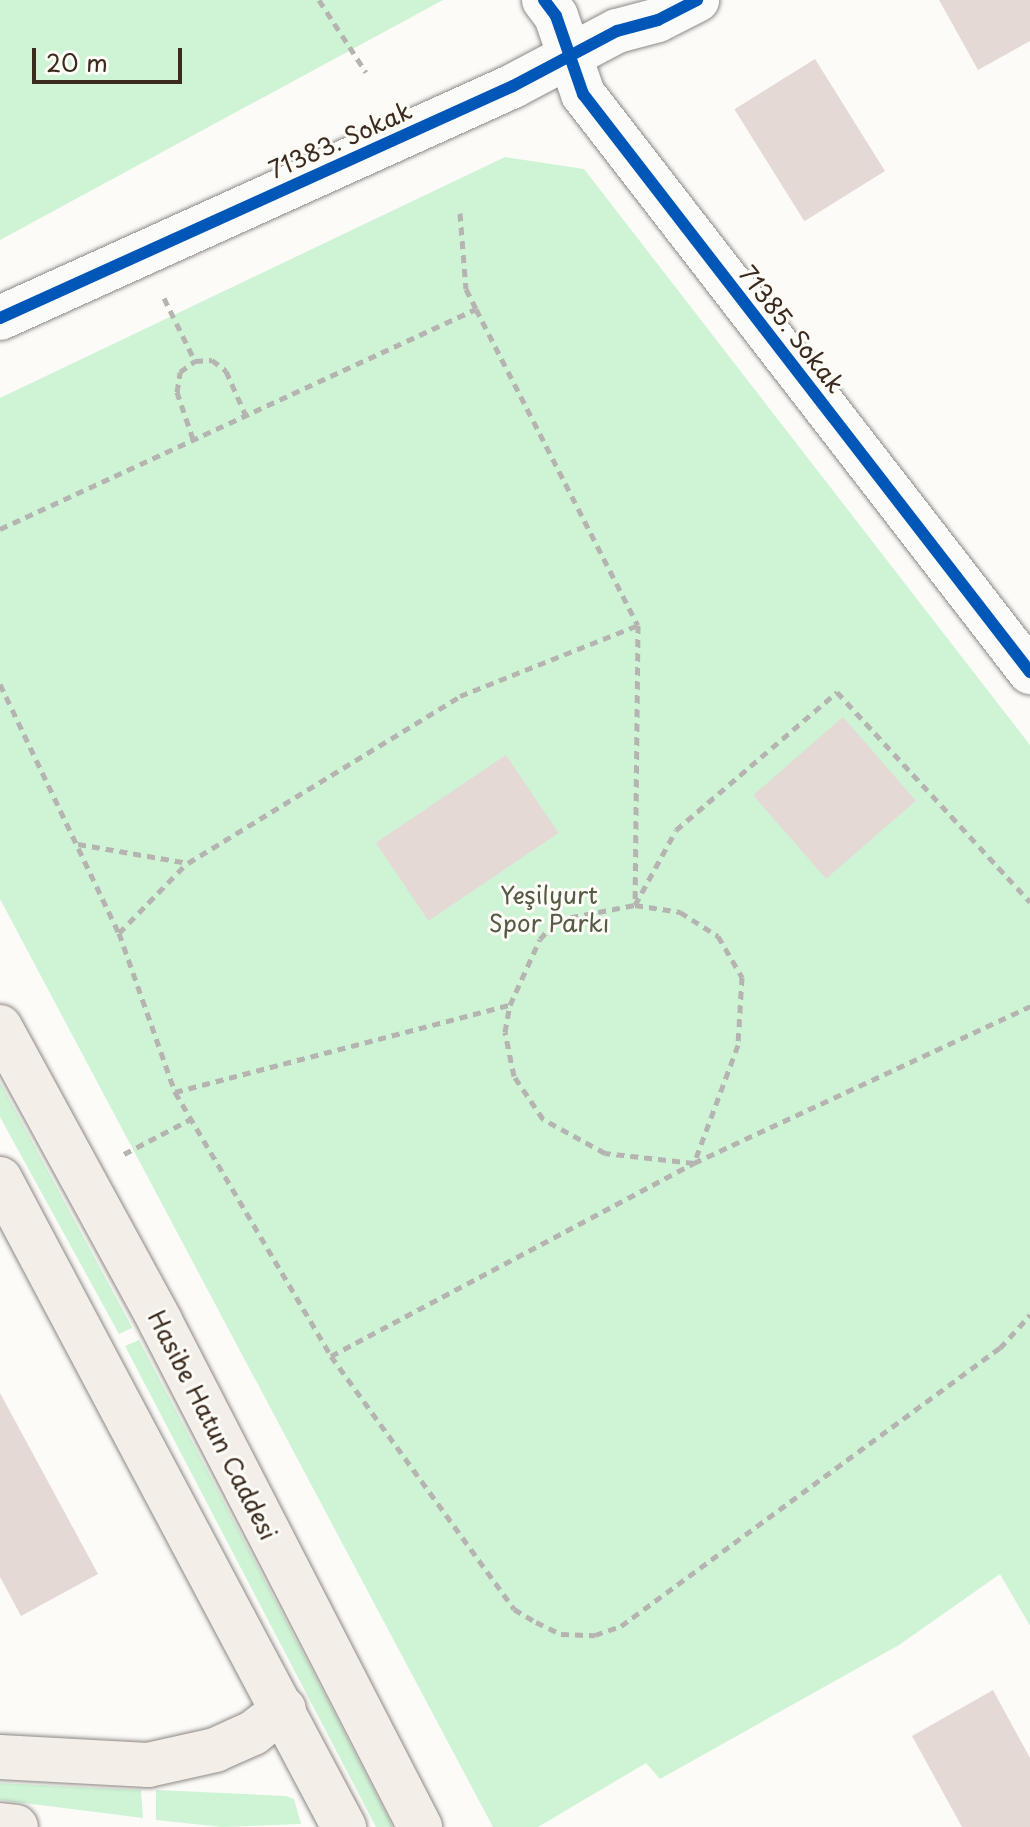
<!DOCTYPE html>
<html>
<head>
<meta charset="utf-8">
<style>
	body { margin:0 }
	#map { position:relative; width:1030px; height:1827px; overflow:hidden; background:#fcfbf8; font-family:"Playpen Sans",sans-serif }
	div>[style] { position:absolute }
	.green>* { inset:0; background:#cef3d5 }
	.building>* { inset:0; background:#e4d9d5; transform-origin:0 0 }
	.path>* { height:5px; margin-top:-2.5px; transform-origin:0; background:repeating-linear-gradient(90deg,#b6b4b1 0 8px,transparent 0 14px) }
	.roads { filter:drop-shadow(0 0 2px #8d8985) drop-shadow(0 0 2px #8d8985) }
	.minor>* { height:44px; margin:-22px; padding:0 22px; transform-origin:22px; border-radius:22px; background:#fbfbf9 }
	.major>* { height:44px; margin:-22px; padding:0 22px; transform-origin:22px; border-radius:22px; background:#f3eee8 }
	.cycleway>* { height:12px; margin:-6px; padding:0 6px; transform-origin:6px; border-radius:6px; background:#0057b8 }
	span { translate:-50% -50%; white-space:nowrap; text-align:center; line-height:1.15; -webkit-text-stroke:6px #fdfcf7; paint-order:stroke }
	.street-label { font-size:24px; color:#3b2a1e }
	.park-label { font-size:24px; color:#565b45 }
	.scale { position:absolute; left:32px; top:48px; width:150px; height:36px; box-sizing:border-box; border:4px solid #3b2a1e; border-top:0; padding-left:10px; font-size:24px; line-height:28px; white-space:nowrap; color:#3b2a1e; -webkit-text-stroke:6px #fdfcf7; paint-order:stroke }
</style>
</head>
<body>
<div id="map">
	<div class="green">
		<i style="clip-path:polygon(0 0,443px 0,0 240px)"></i>
		<i style="clip-path:polygon(505px 157px,584px 169px,1030px 745px,1030px 1626px,1000px 1574px,899px 1645px,660px 1779px,646px 1763px,538px 1827px,493px 1827px,0 899px,0 398px)"></i>
		<i style="clip-path:polygon(0 1082px,132px 1327px,132px 1328px,119px 1334px,0 1117px)"></i>
		<i style="clip-path:polygon(139px 1340px,339px 1722px,393px 1827px,376px 1827px,125px 1346px)"></i>
		<i style="clip-path:polygon(0 1783px,141px 1790px,143px 1818px,0 1800px)"></i>
		<i style="clip-path:polygon(156px 1790px,286px 1796px,294px 1799px,301px 1824px,222px 1827px,156px 1820px)"></i>
	</div>
	<div class="building">
		<i style="clip-path:polygon(939px 0,1030px 0,1030px 41px,978px 70px)"></i>
		<i style="left:815px;top:59px;width:132px;height:95px;rotate:58deg"></i>
		<i style="left:843px;top:717px;width:111px;height:119px;rotate:49deg"></i>
		<i style="left:506px;top:755px;width:94px;height:157px;rotate:56deg"></i>
		<i style="clip-path:polygon(0 1393px,98px 1574px,21px 1616px,0 1577px)"></i>
		<i style="clip-path:polygon(993px 1690px,1030px 1758px,1030px 1827px,962px 1827px,912px 1736px)"></i>
	</div>
	<div class="path">
		<i style="left:319px;top:0;width:86px;rotate:56.9deg"></i>
		<i style="left:460px;top:213px;width:76px;rotate:85.5deg"></i>
		<i style="left:466px;top:289px;width:22px;rotate:63deg"></i>
		<i style="left:164px;top:298px;width:70px;rotate:63.8deg"></i>
		<i style="left:193px;top:439px;width:50px;rotate:-108.8deg"></i>
		<i style="left:177px;top:392px;width:20px;rotate:-81deg"></i>
		<i style="left:180px;top:372px;width:19px;rotate:-36deg"></i>
		<i style="left:195px;top:361px;width:17px;rotate:-3deg"></i>
		<i style="left:212px;top:360px;width:18px;rotate:38deg"></i>
		<i style="left:226px;top:371px;width:49px;rotate:66deg"></i>
		<i style="left:0;top:529px;width:524px;rotate:-24.81deg"></i>
		<i style="left:476px;top:309px;width:355px;rotate:62.9deg"></i>
		<i style="left:638px;top:625px;width:280px;rotate:90.6deg"></i>
		<i style="left:635px;top:905px;width:85px;rotate:-61.3deg"></i>
		<i style="left:676px;top:830px;width:212px;rotate:-40.6deg"></i>
		<i style="left:837px;top:692px;width:285px;rotate:47.4deg"></i>
		<i style="left:0;top:684px;width:276px;rotate:64.5deg"></i>
		<i style="left:119px;top:933px;width:169px;rotate:70.6deg"></i>
		<i style="left:175px;top:1092px;width:307px;rotate:59.4deg"></i>
		<i style="left:331px;top:1356px;width:312px;rotate:54.1deg"></i>
		<i style="left:514px;top:1609px;width:26px;rotate:31deg"></i>
		<i style="left:536px;top:1622px;width:28px;rotate:26deg"></i>
		<i style="left:561px;top:1634px;width:34px;rotate:2deg"></i>
		<i style="left:595px;top:1635px;width:28px;rotate:-19deg"></i>
		<i style="left:621px;top:1626px;width:470px;rotate:-36.3deg"></i>
		<i style="left:1000px;top:1348px;width:45px;rotate:-47.7deg"></i>
		<i style="left:78px;top:844px;width:112px;rotate:9.8deg"></i>
		<i style="left:188px;top:863px;width:319px;rotate:-31.5deg"></i>
		<i style="left:460px;top:696px;width:192px;rotate:-21.7deg"></i>
		<i style="left:635px;top:905px;width:46px;rotate:8.8deg"></i>
		<i style="left:680px;top:912px;width:45px;rotate:32.3deg"></i>
		<i style="left:718px;top:936px;width:48px;rotate:59.7deg"></i>
		<i style="left:742px;top:977px;width:68px;rotate:93.4deg"></i>
		<i style="left:738px;top:1045px;width:126px;rotate:110.4deg"></i>
		<i style="left:694px;top:1163px;width:90px;rotate:-173.6deg"></i>
		<i style="left:605px;top:1153px;width:71px;rotate:-151.3deg"></i>
		<i style="left:543px;top:1119px;width:52px;rotate:-124deg"></i>
		<i style="left:514px;top:1076px;width:45px;rotate:-101.6deg"></i>
		<i style="left:505px;top:1032px;width:27px;rotate:-80deg"></i>
		<i style="left:510px;top:1005px;width:72px;rotate:-65.6deg"></i>
		<i style="left:540px;top:939px;width:25px;rotate:-48deg"></i>
		<i style="left:557px;top:920px;width:79px;rotate:-10.9deg"></i>
		<i style="left:119px;top:933px;width:98px;rotate:-45.8deg"></i>
		<i style="left:175px;top:1092px;width:346px;rotate:-14.6deg"></i>
		<i style="left:124px;top:1154px;width:76px;rotate:-27.6deg"></i>
		<i style="left:331px;top:1356px;width:411px;rotate:-28deg"></i>
		<i style="left:694px;top:1163px;width:371px;rotate:-25deg"></i>
	</div>
	<div class="roads">
		<div class="minor">
			<i style="left:544px;top:0;width:20px;rotate:53deg"></i>
			<i style="left:556px;top:16px;width:83px;rotate:70.9deg"></i>
			<i style="left:583px;top:94px;width:731px;rotate:52.28deg"></i>
			<i style="left:0;top:318px;width:563px;rotate:-24.33deg"></i>
			<i style="left:513px;top:86px;width:118px;rotate:-27.9deg"></i>
			<i style="left:617px;top:31px;width:42px;rotate:-15deg"></i>
			<i style="left:658px;top:20px;width:44px;rotate:-27.1deg"></i>
		</div>
		<div class="major">
			<i style="left:0;top:1027px;width:335px;rotate:61.4deg"></i>
			<i style="left:160px;top:1321px;width:569px;rotate:62.8deg"></i>
			<i style="left:0;top:1179px;width:734px;rotate:62.04deg"></i>
			<i style="left:0;top:1757px;width:148px;rotate:3.1deg"></i>
			<i style="left:148px;top:1765px;width:69px;rotate:-12.6deg"></i>
			<i style="left:215px;top:1750px;width:42px;rotate:-24.1deg"></i>
			<i style="left:253px;top:1733px;width:39px;rotate:-38deg"></i>
			<i style="left:0;top:1825px;width:16px;rotate:7deg"></i>
		</div>
	</div>
	<div class="cycleway">
		<i style="left:544px;top:0;width:20px;rotate:53deg"></i>
		<i style="left:556px;top:16px;width:83px;rotate:70.9deg"></i>
		<i style="left:583px;top:94px;width:731px;rotate:52.28deg"></i>
		<i style="left:0;top:318px;width:563px;rotate:-24.33deg"></i>
		<i style="left:513px;top:86px;width:118px;rotate:-27.9deg"></i>
		<i style="left:617px;top:31px;width:42px;rotate:-15deg"></i>
		<i style="left:658px;top:20px;width:44px;rotate:-27.1deg"></i>
	</div>
	<div class="street-label">
		<span style="left:340px;top:140px;rotate:-24deg">71383. Sokak</span>
		<span style="left:792px;top:329px;rotate:52deg">71385. Sokak</span>
		<span style="left:213px;top:1425px;rotate:63deg">Hasibe Hatun Caddesi</span>
	</div>
	<div class="park-label">
		<span style="left:549px;top:909px">Yeşilyurt<br>Spor Parkı</span>
	</div>
	<div class="scale">20 m</div>
</div>
</body>
</html>
